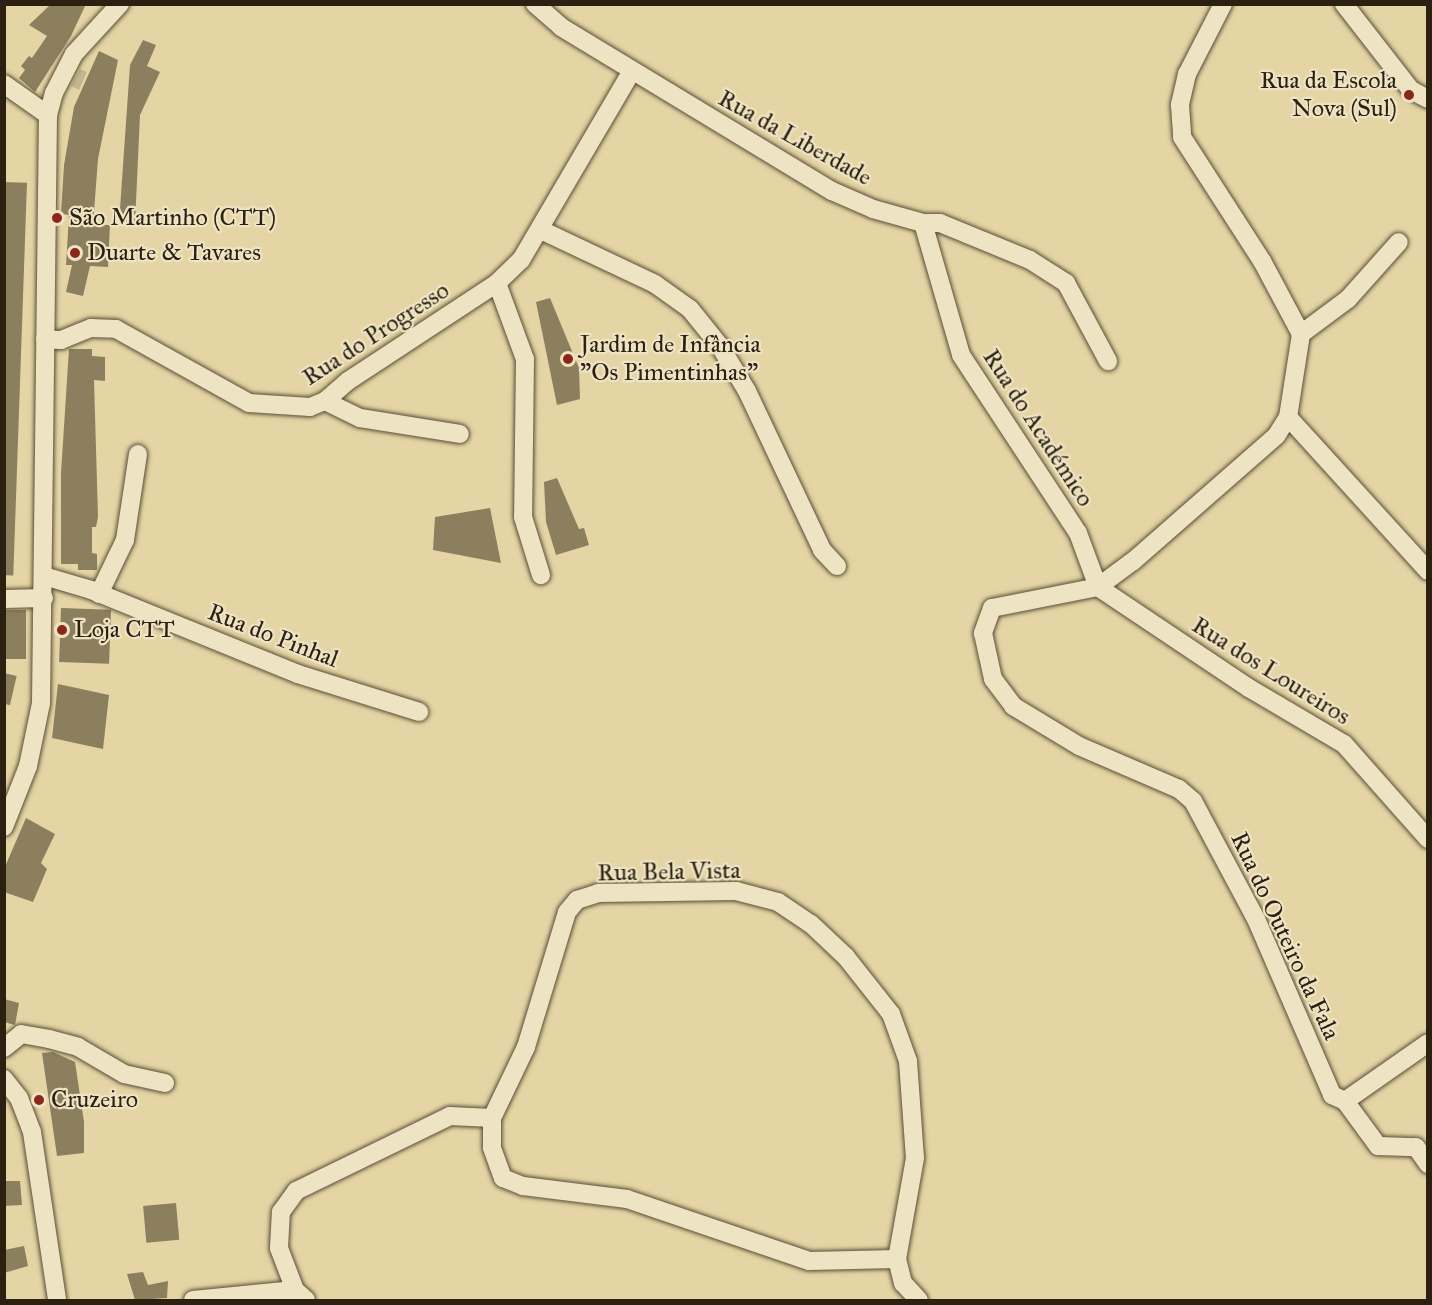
<!DOCTYPE html>
<html>
<head>
<meta charset="utf-8">
<style>
	body { margin:0 }
	#map { position:relative; width:1432px; height:1305px; overflow:hidden; background:#e5d5a4; font-family:"IM FELL Great Primer",serif }
	div>[style] { position:absolute }
	.green>* { inset:0; background:#c6b68b }
	.building>* { inset:0; background:#8c7f5d; transform-origin:0 0 }
	.roads { filter:drop-shadow(0 0 2px #5a4e36) drop-shadow(0 0 2px #5a4e36) }
	.minor>* { height:18px; margin:-9px; padding:0 9px; transform-origin:9px; border-radius:9px; background:#eee4c4 }
	.dots>* { width:16px; height:16px; translate:-50% -50%; box-sizing:border-box; border:3px solid #eee4c4; border-radius:50% }
	span { translate:-50% -50%; white-space:nowrap; text-align:center; line-height:1.15; -webkit-text-stroke:4.5px #eee4c4; paint-order:stroke }
	.poi-label { font-size:24px; color:#2c2111 }
	.right { translate:-100% -50%; text-align:right }
	.left { translate:0 -50%; text-align:left }
	.street-label { font-size:24px; color:#2c2111 }
	.frame { position:absolute; inset:0; border:6px solid #2c2111; pointer-events:none }
</style>
</head>
<body>
<div id="map">
	<div class="green">
		<i style="clip-path:polygon(80px 69px,87px 72px,79px 90px,71px 86px)"></i>
	</div>
	<div class="building">
		<i style="clip-path:polygon(51px 4px,86px 4px,71px 36px,35px 92px,19px 78px,25px 70px,21px 66px,29px 56px,32px 58px,47px 36px,29px 25px)"></i>
		<i style="clip-path:polygon(143px 40px,156px 45px,147px 66px,160px 72px,140px 115px,135px 224px,119px 223px,130px 65px)"></i>
		<i style="clip-path:polygon(99px 51px,118px 60px,98px 159px,93px 225px,110px 225px,108px 267px,90px 266px,83px 296px,66px 292px,72px 265px,66px 265px,69px 215px,61px 214px,64px 165px,74px 107px)"></i>
		<i style="left:4px;top:182px;width:23px;height:393px;rotate:2deg"></i>
		<i style="clip-path:polygon(550px 298px,579px 368px,580px 399px,557px 405px,536px 302px)"></i>
		<i style="clip-path:polygon(69px 349px,92px 349px,92px 356px,105px 357px,105px 381px,94px 380px,98px 517px,96px 527px,92px 527px,92px 553px,97px 554px,97px 570px,78px 570px,78px 564px,61px 564px,61px 473px)"></i>
		<i style="clip-path:polygon(557px 478px,579px 529px,584px 528px,589px 545px,556px 555px,546px 522px,544px 482px)"></i>
		<i style="clip-path:polygon(490px 508px,501px 563px,433px 550px,435px 517px)"></i>
		<i style="left:61px;top:608px;width:50px;height:54px;rotate:2deg"></i>
		<i style="left:4px;top:610px;width:22px;height:49px"></i>
		<i style="left:4px;top:673px;width:13px;height:30px;rotate:13deg"></i>
		<i style="clip-path:polygon(58px 684px,109px 695px,103px 749px,52px 738px)"></i>
		<i style="clip-path:polygon(26px 818px,55px 834px,41px 863px,47px 869px,33px 902px,4px 892px,4px 869px)"></i>
		<i style="clip-path:polygon(4px 999px,19px 1003px,15px 1025px,4px 1022px)"></i>
		<i style="clip-path:polygon(53px 1052px,75px 1062px,84px 1122px,84px 1153px,57px 1156px,42px 1053px)"></i>
		<i style="clip-path:polygon(4px 1181px,20px 1181px,22px 1205px,4px 1206px)"></i>
		<i style="left:176px;top:1203px;width:37px;height:33px;rotate:85deg"></i>
		<i style="clip-path:polygon(24px 1246px,28px 1266px,4px 1273px,4px 1250px)"></i>
		<i style="clip-path:polygon(143px 1272px,148px 1285px,168px 1281px,167px 1298px,135px 1300px,127px 1274px)"></i>
	</div>
	<div class="roads">
		<div class="minor">
			<i style="left:535px;top:4px;width:35px;rotate:41deg"></i>
			<i style="left:561px;top:27px;width:317px;rotate:31.2deg"></i>
			<i style="left:832px;top:191px;width:45px;rotate:23.7deg"></i>
			<i style="left:873px;top:209px;width:52px;rotate:15.6deg"></i>
			<i style="left:923px;top:223px;width:17px"></i>
			<i style="left:940px;top:223px;width:97px;rotate:22.3deg"></i>
			<i style="left:1030px;top:260px;width:43px;rotate:32.6deg"></i>
			<i style="left:1066px;top:283px;width:89px;rotate:61.7deg"></i>
			<i style="left:1223px;top:4px;width:79px;rotate:117.2deg"></i>
			<i style="left:1187px;top:74px;width:32px;rotate:103deg"></i>
			<i style="left:1180px;top:105px;width:32px;rotate:86deg"></i>
			<i style="left:1182px;top:137px;width:148px;rotate:57.2deg"></i>
			<i style="left:1262px;top:261px;width:83px;rotate:61.9deg"></i>
			<i style="left:1301px;top:334px;width:84px;rotate:98.9deg"></i>
			<i style="left:1288px;top:417px;width:22px;rotate:122deg"></i>
			<i style="left:1276px;top:436px;width:190px;rotate:138.8deg"></i>
			<i style="left:1133px;top:561px;width:44px;rotate:143.4deg"></i>
			<i style="left:1098px;top:587px;width:108px;rotate:168.8deg"></i>
			<i style="left:992px;top:608px;width:27px;rotate:110deg"></i>
			<i style="left:983px;top:633px;width:47px;rotate:77.7deg"></i>
			<i style="left:993px;top:679px;width:34px;rotate:53deg"></i>
			<i style="left:1013px;top:706px;width:77px;rotate:31.2deg"></i>
			<i style="left:1079px;top:746px;width:109px;rotate:23.3deg"></i>
			<i style="left:1179px;top:789px;width:18px;rotate:41deg"></i>
			<i style="left:1193px;top:801px;width:134px;rotate:61.9deg"></i>
			<i style="left:1256px;top:919px;width:192px;rotate:66.6deg"></i>
			<i style="left:1332px;top:1095px;width:14px;rotate:25deg"></i>
			<i style="left:1345px;top:1101px;width:56px;rotate:53.7deg"></i>
			<i style="left:1378px;top:1146px;width:38px;rotate:2deg"></i>
			<i style="left:1416px;top:1147px;width:21px;rotate:55deg"></i>
			<i style="left:1344px;top:4px;width:109px;rotate:52.1deg"></i>
			<i style="left:1411px;top:90px;width:19px;rotate:28deg"></i>
			<i style="left:4px;top:84px;width:54px;rotate:35.2deg"></i>
			<i style="left:923px;top:223px;width:137px;rotate:73.9deg"></i>
			<i style="left:961px;top:355px;width:213px;rotate:56.7deg"></i>
			<i style="left:1078px;top:533px;width:58px;rotate:69.7deg"></i>
			<i style="left:541px;top:230px;width:126px;rotate:25.3deg"></i>
			<i style="left:655px;top:284px;width:43px;rotate:35.5deg"></i>
			<i style="left:690px;top:309px;width:48px;rotate:51deg"></i>
			<i style="left:720px;top:346px;width:52px;rotate:59deg"></i>
			<i style="left:747px;top:391px;width:176px;rotate:64.7deg"></i>
			<i style="left:822px;top:550px;width:22px;rotate:47deg"></i>
			<i style="left:497px;top:283px;width:81px;rotate:69.8deg"></i>
			<i style="left:525px;top:359px;width:158px;rotate:90.7deg"></i>
			<i style="left:523px;top:517px;width:61px;rotate:72.8deg"></i>
			<i style="left:1301px;top:334px;width:59px;rotate:-36.7deg"></i>
			<i style="left:1348px;top:299px;width:76px;rotate:-48.2deg"></i>
			<i style="left:45px;top:339px;width:16px;rotate:4deg"></i>
			<i style="left:61px;top:340px;width:32px;rotate:-22deg"></i>
			<i style="left:91px;top:328px;width:25px;rotate:2deg"></i>
			<i style="left:116px;top:329px;width:152px;rotate:29.1deg"></i>
			<i style="left:249px;top:403px;width:61px;rotate:3.8deg"></i>
			<i style="left:310px;top:407px;width:16px;rotate:-22deg"></i>
			<i style="left:325px;top:401px;width:30px;rotate:-41deg"></i>
			<i style="left:348px;top:381px;width:178px;rotate:-33.3deg"></i>
			<i style="left:497px;top:283px;width:33px;rotate:-44deg"></i>
			<i style="left:521px;top:260px;width:219px;rotate:-59.6deg"></i>
			<i style="left:325px;top:401px;width:39px;rotate:26deg"></i>
			<i style="left:360px;top:418px;width:101px;rotate:9.1deg"></i>
			<i style="left:1288px;top:417px;width:208px;rotate:47.7deg"></i>
			<i style="left:44px;top:576px;width:49px;rotate:16.6deg"></i>
			<i style="left:91px;top:590px;width:223px;rotate:22.1deg"></i>
			<i style="left:298px;top:674px;width:127px;rotate:17.4deg"></i>
			<i style="left:1098px;top:587px;width:182px;rotate:33.8deg"></i>
			<i style="left:1249px;top:688px;width:110px;rotate:30.5deg"></i>
			<i style="left:1344px;top:744px;width:127px;rotate:48.5deg"></i>
			<i style="left:99px;top:594px;width:60px;rotate:-64.3deg"></i>
			<i style="left:125px;top:540px;width:87px;rotate:-81.4deg"></i>
			<i style="left:4px;top:599px;width:40px;rotate:-1.4deg"></i>
			<i style="left:4px;top:827px;width:66px;rotate:-68.5deg"></i>
			<i style="left:28px;top:766px;width:64px;rotate:-78.3deg"></i>
			<i style="left:41px;top:703px;width:588px;rotate:-89.32deg"></i>
			<i style="left:48px;top:115px;width:23px;rotate:-75deg"></i>
			<i style="left:54px;top:93px;width:44px;rotate:-62.9deg"></i>
			<i style="left:74px;top:54px;width:68px;rotate:-47.4deg"></i>
			<i style="left:4px;top:1048px;width:22px;rotate:-39deg"></i>
			<i style="left:21px;top:1034px;width:28px;rotate:10deg"></i>
			<i style="left:49px;top:1039px;width:30px;rotate:15deg"></i>
			<i style="left:78px;top:1047px;width:53px;rotate:30.4deg"></i>
			<i style="left:124px;top:1074px;width:42px;rotate:12.4deg"></i>
			<i style="left:4px;top:1079px;width:24px;rotate:52deg"></i>
			<i style="left:19px;top:1098px;width:36px;rotate:69deg"></i>
			<i style="left:32px;top:1132px;width:170px;rotate:81.5deg"></i>
			<i style="left:1345px;top:1101px;width:101px;rotate:-34.9deg"></i>
			<i style="left:492px;top:1118px;width:30px;rotate:90deg"></i>
			<i style="left:492px;top:1148px;width:32px;rotate:70deg"></i>
			<i style="left:503px;top:1178px;width:22px;rotate:22deg"></i>
			<i style="left:523px;top:1186px;width:105px;rotate:7.1deg"></i>
			<i style="left:627px;top:1199px;width:192px;rotate:18.8deg"></i>
			<i style="left:809px;top:1261px;width:88px;rotate:-1.3deg"></i>
			<i style="left:193px;top:1300px;width:102px;rotate:-5.6deg"></i>
			<i style="left:306px;top:1300px;width:15px;rotate:-138deg"></i>
			<i style="left:295px;top:1290px;width:45px;rotate:-110.9deg"></i>
			<i style="left:279px;top:1248px;width:36px;rotate:-87deg"></i>
			<i style="left:281px;top:1212px;width:26px;rotate:-54deg"></i>
			<i style="left:296px;top:1191px;width:171px;rotate:-26deg"></i>
			<i style="left:450px;top:1116px;width:42px;rotate:2.7deg"></i>
			<i style="left:492px;top:1118px;width:79px;rotate:-64.4deg"></i>
			<i style="left:526px;top:1047px;width:141px;rotate:-73.1deg"></i>
			<i style="left:567px;top:912px;width:16px;rotate:-50deg"></i>
			<i style="left:577px;top:900px;width:22px;rotate:-18deg"></i>
			<i style="left:598px;top:893px;width:138px;rotate:-0.8deg"></i>
			<i style="left:736px;top:891px;width:43px;rotate:14.7deg"></i>
			<i style="left:778px;top:902px;width:40px;rotate:34deg"></i>
			<i style="left:811px;top:924px;width:48px;rotate:43.3deg"></i>
			<i style="left:846px;top:957px;width:73px;rotate:51.7deg"></i>
			<i style="left:891px;top:1014px;width:50px;rotate:70.1deg"></i>
			<i style="left:908px;top:1061px;width:97px;rotate:85.9deg"></i>
			<i style="left:915px;top:1158px;width:103px;rotate:100.1deg"></i>
			<i style="left:897px;top:1259px;width:25px;rotate:76deg"></i>
			<i style="left:903px;top:1283px;width:23px;rotate:47deg"></i>
		</div>
	</div>
	<div class="dots">
		<i style="left:1409px;top:95px;background:#8f2418"></i>
		<i style="left:57px;top:218px;background:#8f2418"></i>
		<i style="left:75px;top:253px;background:#8f2418"></i>
		<i style="left:568px;top:359px;background:#8f2418"></i>
		<i style="left:62px;top:630px;background:#8f2418"></i>
		<i style="left:39px;top:1100px;background:#8f2418"></i>
	</div>
	<div class="poi-label">
		<span class="right" style="left:1397px;top:95px">Rua da Escola<br>Nova (Sul)</span>
		<span class="left" style="left:69px;top:218px">São Martinho (CTT)</span>
		<span class="left" style="left:87px;top:253px">Duarte &amp; Tavares</span>
		<span class="left" style="left:580px;top:359px">Jardim de Infância<br>"Os Pimentinhas"</span>
		<span class="left" style="left:74px;top:630px">Loja CTT</span>
		<span class="left" style="left:51px;top:1100px">Cruzeiro</span>
	</div>
	<div class="street-label">
		<span style="left:795px;top:138px;rotate:29deg">Rua da Liberdade</span>
		<span style="left:376px;top:334px;rotate:-33deg">Rua do Progresso</span>
		<span style="left:1038px;top:428px;rotate:57deg">Rua do Académico</span>
		<span style="left:273px;top:636px;rotate:21deg">Rua do Pinhal</span>
		<span style="left:1271px;top:671px;rotate:32deg">Rua dos Loureiros</span>
		<span style="left:669px;top:872px;rotate:-1deg">Rua Bela Vista</span>
		<span style="left:1285px;top:936px;rotate:65deg">Rua do Outeiro da Fala</span>
	</div>
	<div class="frame"></div>
</div>
</body>
</html>
